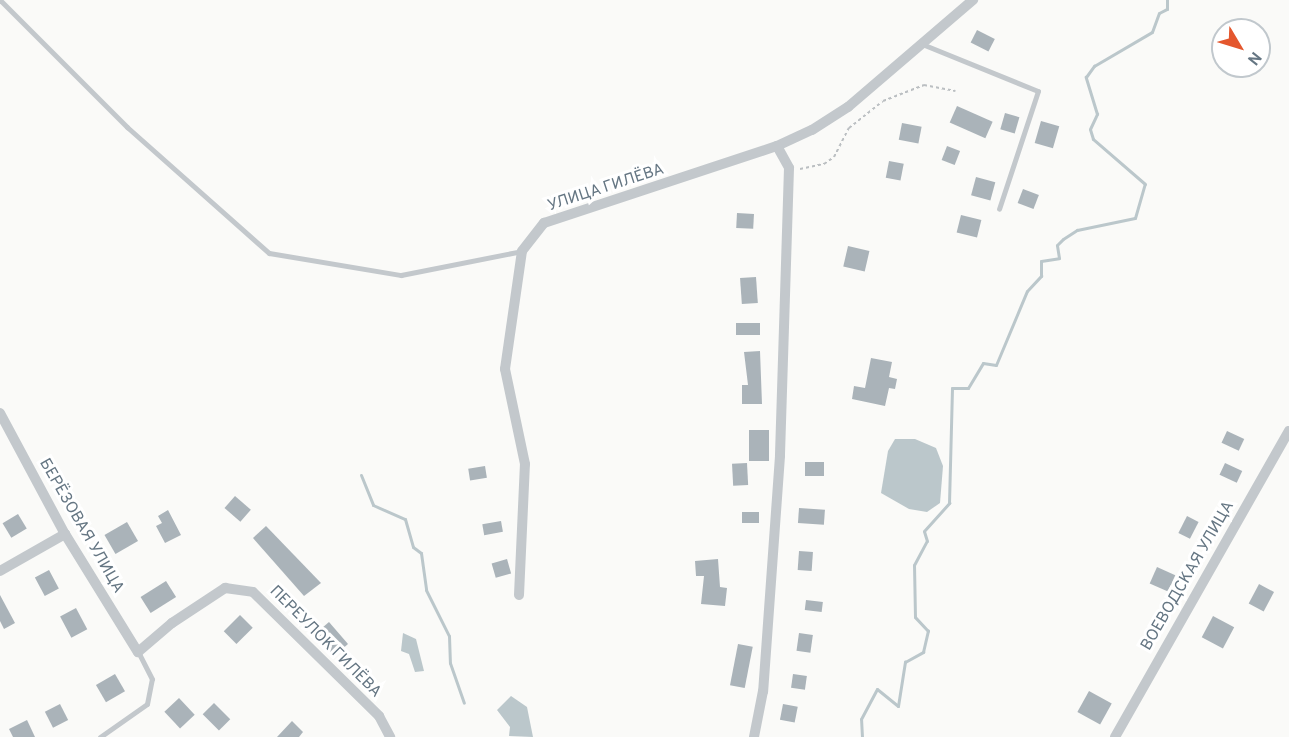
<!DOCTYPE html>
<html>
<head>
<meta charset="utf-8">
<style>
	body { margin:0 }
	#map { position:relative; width:1289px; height:737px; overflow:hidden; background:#fafaf8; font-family:Overpass,sans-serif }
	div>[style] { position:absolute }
	.water>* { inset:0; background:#bbc7cb }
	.stream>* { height:3px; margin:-1.5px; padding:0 1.5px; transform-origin:1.5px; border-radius:1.5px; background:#bbc7cb }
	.building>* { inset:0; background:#aab3b9; transform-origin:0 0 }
	.path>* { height:2px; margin-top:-1px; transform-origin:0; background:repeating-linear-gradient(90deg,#bbbfc2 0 3px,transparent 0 6px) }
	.lane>* { height:5px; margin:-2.5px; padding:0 2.5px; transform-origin:2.5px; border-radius:2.5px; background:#c3c8cc }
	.street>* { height:10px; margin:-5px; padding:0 5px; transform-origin:5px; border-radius:5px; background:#c3c8cc }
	span { translate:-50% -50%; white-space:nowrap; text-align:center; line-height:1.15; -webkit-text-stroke:6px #fff; paint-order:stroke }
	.street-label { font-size:16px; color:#657683 }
	.north { position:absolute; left:1211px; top:18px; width:60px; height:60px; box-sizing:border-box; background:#fff; border:2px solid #c1c8cd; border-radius:50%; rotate:128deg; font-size:16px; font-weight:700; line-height:24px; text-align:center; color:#657683 }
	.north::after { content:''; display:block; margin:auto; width:21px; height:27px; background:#e4572e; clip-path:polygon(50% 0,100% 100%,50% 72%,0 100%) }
</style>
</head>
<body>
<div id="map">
	<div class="water">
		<i style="clip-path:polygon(895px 439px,915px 439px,936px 448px,943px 466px,940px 503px,927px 512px,909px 509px,881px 493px,888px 451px)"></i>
		<i style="clip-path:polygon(403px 633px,416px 639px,424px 671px,415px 672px,409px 654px,401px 651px)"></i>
		<i style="clip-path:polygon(511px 696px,527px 707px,533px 737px,509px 736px,510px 727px,497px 710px)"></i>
	</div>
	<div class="stream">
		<i style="left:361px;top:475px;width:32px;rotate:68deg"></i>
		<i style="left:373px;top:505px;width:35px;rotate:24deg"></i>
		<i style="left:405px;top:519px;width:29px;rotate:74deg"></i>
		<i style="left:413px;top:547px;width:10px;rotate:37deg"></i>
		<i style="left:421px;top:553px;width:37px;rotate:82deg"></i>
		<i style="left:426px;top:590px;width:51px;rotate:63.4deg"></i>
		<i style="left:449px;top:636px;width:27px;rotate:88deg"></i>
		<i style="left:450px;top:663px;width:42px;rotate:70.7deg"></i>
		<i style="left:862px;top:737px;width:18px;rotate:-93deg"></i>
		<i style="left:861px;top:719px;width:34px;rotate:-62deg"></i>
		<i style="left:877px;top:689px;width:27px;rotate:39deg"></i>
		<i style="left:898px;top:706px;width:45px;rotate:-81deg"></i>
		<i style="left:905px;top:662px;width:21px;rotate:-29deg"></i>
		<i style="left:923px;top:652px;width:22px;rotate:-77deg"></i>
		<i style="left:928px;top:631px;width:19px;rotate:-133deg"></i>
		<i style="left:915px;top:617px;width:52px;rotate:-91.1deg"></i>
		<i style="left:914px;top:565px;width:27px;rotate:-62deg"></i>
		<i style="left:927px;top:541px;width:10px;rotate:-107deg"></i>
		<i style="left:924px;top:531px;width:38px;rotate:-48deg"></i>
		<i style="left:949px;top:503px;width:115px;rotate:-88.5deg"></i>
		<i style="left:952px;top:388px;width:16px"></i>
		<i style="left:968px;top:388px;width:29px;rotate:-59deg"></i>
		<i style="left:983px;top:363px;width:13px;rotate:9deg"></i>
		<i style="left:996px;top:365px;width:80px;rotate:-67.3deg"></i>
		<i style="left:1027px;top:291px;width:21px;rotate:-47deg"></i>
		<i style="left:1041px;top:276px;width:15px;rotate:-90deg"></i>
		<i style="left:1041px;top:261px;width:18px;rotate:-9deg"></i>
		<i style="left:1059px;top:258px;width:13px;rotate:-99deg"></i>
		<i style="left:1057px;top:245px;width:8px;rotate:-45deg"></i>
		<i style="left:1063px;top:239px;width:17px;rotate:-33deg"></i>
		<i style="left:1077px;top:230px;width:59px;rotate:-11.7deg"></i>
		<i style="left:1135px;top:218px;width:35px;rotate:-74deg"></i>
		<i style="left:1145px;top:184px;width:69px;rotate:-139.1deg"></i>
		<i style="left:1093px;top:139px;width:10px;rotate:-107deg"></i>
		<i style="left:1090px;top:129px;width:17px;rotate:-65deg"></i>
		<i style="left:1097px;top:114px;width:39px;rotate:-107deg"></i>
		<i style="left:1086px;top:77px;width:14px;rotate:-54deg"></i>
		<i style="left:1094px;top:66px;width:67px;rotate:-30.4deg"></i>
		<i style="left:1152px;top:32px;width:20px;rotate:-70deg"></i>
		<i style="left:1159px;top:13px;width:9px;rotate:-27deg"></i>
		<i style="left:1167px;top:9px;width:9px;rotate:-90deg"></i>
	</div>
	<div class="building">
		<i style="left:977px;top:30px;width:20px;height:14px;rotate:27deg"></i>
		<i style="left:957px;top:106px;width:39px;height:18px;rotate:24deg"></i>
		<i style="left:1005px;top:113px;width:15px;height:17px;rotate:16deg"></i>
		<i style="left:1041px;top:121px;width:19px;height:23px;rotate:16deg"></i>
		<i style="left:902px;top:123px;width:20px;height:17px;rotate:11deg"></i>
		<i style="left:947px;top:146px;width:14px;height:15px;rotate:21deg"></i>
		<i style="left:889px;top:161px;width:15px;height:17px;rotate:11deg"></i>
		<i style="left:976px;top:177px;width:20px;height:19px;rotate:15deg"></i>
		<i style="left:1023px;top:189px;width:17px;height:15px;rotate:21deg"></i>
		<i style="left:737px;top:213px;width:17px;height:15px;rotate:3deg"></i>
		<i style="left:961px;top:215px;width:21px;height:18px;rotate:14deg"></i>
		<i style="left:848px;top:246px;width:22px;height:21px;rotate:13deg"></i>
		<i style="left:756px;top:277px;width:26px;height:16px;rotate:86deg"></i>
		<i style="left:760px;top:323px;width:12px;height:24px;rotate:90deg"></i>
		<i style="clip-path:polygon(760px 351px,762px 404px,742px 404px,742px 385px,748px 385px,744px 352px)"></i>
		<i style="clip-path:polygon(871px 358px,892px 362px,889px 377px,897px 379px,895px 389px,889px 388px,885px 406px,852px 399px,854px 386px,865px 388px)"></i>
		<i style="left:749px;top:430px;width:20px;height:31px"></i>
		<i style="left:1227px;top:431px;width:19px;height:13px;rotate:25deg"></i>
		<i style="left:805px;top:462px;width:19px;height:14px"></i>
		<i style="left:747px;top:463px;width:22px;height:15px;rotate:87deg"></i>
		<i style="left:1225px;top:463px;width:19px;height:13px;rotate:25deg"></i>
		<i style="left:485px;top:466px;width:12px;height:17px;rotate:81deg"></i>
		<i style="left:235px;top:496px;width:21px;height:16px;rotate:41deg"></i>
		<i style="left:799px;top:508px;width:26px;height:15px;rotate:4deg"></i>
		<i style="clip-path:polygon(168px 510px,181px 535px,165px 543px,156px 526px,162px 523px,158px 516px)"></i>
		<i style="left:742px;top:512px;width:17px;height:11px"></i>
		<i style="left:18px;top:514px;width:17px;height:18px;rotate:59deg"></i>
		<i style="left:1187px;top:516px;width:13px;height:19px;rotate:27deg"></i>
		<i style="left:501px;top:521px;width:11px;height:19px;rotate:80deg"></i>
		<i style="left:127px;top:522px;width:22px;height:26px;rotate:60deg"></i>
		<i style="clip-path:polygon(266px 526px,321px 583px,304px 596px,253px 538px)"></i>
		<i style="left:799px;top:551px;width:14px;height:19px;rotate:4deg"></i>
		<i style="left:507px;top:559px;width:15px;height:16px;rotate:74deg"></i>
		<i style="clip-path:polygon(718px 559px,720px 587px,727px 588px,725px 606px,701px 604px,704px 576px,696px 576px,695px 561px)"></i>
		<i style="left:1157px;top:567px;width:20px;height:18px;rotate:24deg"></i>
		<i style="left:49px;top:570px;width:21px;height:16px;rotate:62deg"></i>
		<i style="left:166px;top:581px;width:19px;height:30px;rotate:58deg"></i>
		<i style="left:1259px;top:584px;width:17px;height:22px;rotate:28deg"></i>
		<i style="clip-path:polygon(0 595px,15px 623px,4px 629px,0 621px)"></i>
		<i style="left:806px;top:600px;width:17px;height:10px;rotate:7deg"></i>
		<i style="left:76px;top:608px;width:24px;height:18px;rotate:62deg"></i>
		<i style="left:240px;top:615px;width:18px;height:23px;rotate:45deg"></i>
		<i style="left:1213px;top:616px;width:24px;height:24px;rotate:28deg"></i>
		<i style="left:329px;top:622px;width:29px;height:20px;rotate:49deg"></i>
		<i style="left:799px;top:633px;width:14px;height:18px;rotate:8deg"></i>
		<i style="left:738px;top:644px;width:15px;height:42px;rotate:11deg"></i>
		<i style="left:115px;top:674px;width:20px;height:22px;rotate:60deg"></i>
		<i style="left:793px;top:674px;width:14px;height:14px;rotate:8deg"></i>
		<i style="left:1089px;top:691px;width:26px;height:24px;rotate:29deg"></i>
		<i style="left:179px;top:698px;width:23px;height:20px;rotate:47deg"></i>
		<i style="left:214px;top:703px;width:23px;height:16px;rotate:45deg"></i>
		<i style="left:60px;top:704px;width:18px;height:17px;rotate:63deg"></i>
		<i style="left:783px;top:704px;width:15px;height:16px;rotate:11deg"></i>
		<i style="clip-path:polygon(27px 720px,35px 737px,13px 737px,9px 729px)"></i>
		<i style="clip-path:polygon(292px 721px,303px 732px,299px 737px,277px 737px)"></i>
	</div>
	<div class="path">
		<i style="left:800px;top:169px;width:25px;rotate:-12deg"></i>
		<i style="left:824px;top:164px;width:12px;rotate:-35deg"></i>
		<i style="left:834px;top:157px;width:33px;rotate:-63deg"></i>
		<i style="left:849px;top:128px;width:43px;rotate:-38.5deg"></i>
		<i style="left:883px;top:101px;width:44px;rotate:-21.3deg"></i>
		<i style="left:924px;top:85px;width:32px;rotate:11deg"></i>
	</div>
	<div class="lane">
		<i style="left:0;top:0;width:180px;rotate:45deg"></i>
		<i style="left:127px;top:127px;width:190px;rotate:41.6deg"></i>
		<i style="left:269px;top:253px;width:134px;rotate:9.5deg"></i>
		<i style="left:401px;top:275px;width:123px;rotate:-11.2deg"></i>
		<i style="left:922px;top:44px;width:125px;rotate:22.1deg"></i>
		<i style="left:1038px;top:91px;width:124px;rotate:108.3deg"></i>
		<i style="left:100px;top:737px;width:57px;rotate:-35.1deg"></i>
		<i style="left:147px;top:704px;width:25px;rotate:-79deg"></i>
		<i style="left:152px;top:679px;width:30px;rotate:-117deg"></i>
	</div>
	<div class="street">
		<i style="left:777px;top:146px;width:38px;rotate:-25deg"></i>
		<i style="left:812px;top:130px;width:43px;rotate:-32.6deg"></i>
		<i style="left:848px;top:107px;width:165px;rotate:-40.6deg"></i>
		<i style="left:0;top:413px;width:137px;rotate:61.8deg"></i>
		<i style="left:65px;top:534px;width:139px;rotate:58.3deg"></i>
		<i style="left:138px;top:652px;width:45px;rotate:-40.5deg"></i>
		<i style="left:172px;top:623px;width:64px;rotate:-33.4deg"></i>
		<i style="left:225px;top:588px;width:28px;rotate:8deg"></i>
		<i style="left:253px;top:592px;width:177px;rotate:44.5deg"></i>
		<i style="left:379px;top:716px;width:24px;rotate:62deg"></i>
		<i style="left:0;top:571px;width:75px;rotate:-29.6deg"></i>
		<i style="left:519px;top:595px;width:131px;rotate:-87.4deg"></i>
		<i style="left:525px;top:464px;width:97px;rotate:-101.9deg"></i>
		<i style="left:505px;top:369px;width:119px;rotate:-81.8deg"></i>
		<i style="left:522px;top:251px;width:36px;rotate:-52deg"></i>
		<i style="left:544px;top:223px;width:245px;rotate:-18.3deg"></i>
		<i style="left:777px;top:146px;width:25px;rotate:61deg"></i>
		<i style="left:789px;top:168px;width:288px;rotate:91.8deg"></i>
		<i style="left:780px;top:456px;width:236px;rotate:94.1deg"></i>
		<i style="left:763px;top:691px;width:47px;rotate:101.1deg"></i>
		<i style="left:1115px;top:737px;width:352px;rotate:-60.4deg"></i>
	</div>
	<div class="street-label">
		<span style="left:606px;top:188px;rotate:-18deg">УЛИЦА ГИЛЁВА</span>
		<span style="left:81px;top:526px;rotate:60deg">БЕРЁЗОВАЯ УЛИЦА</span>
		<span style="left:1188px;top:576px;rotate:-60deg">ВОЕВОДСКАЯ УЛИЦА</span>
		<span style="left:325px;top:642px;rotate:45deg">ПЕРЕУЛОК ГИЛЁВА</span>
	</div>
	<div class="north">N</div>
</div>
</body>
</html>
